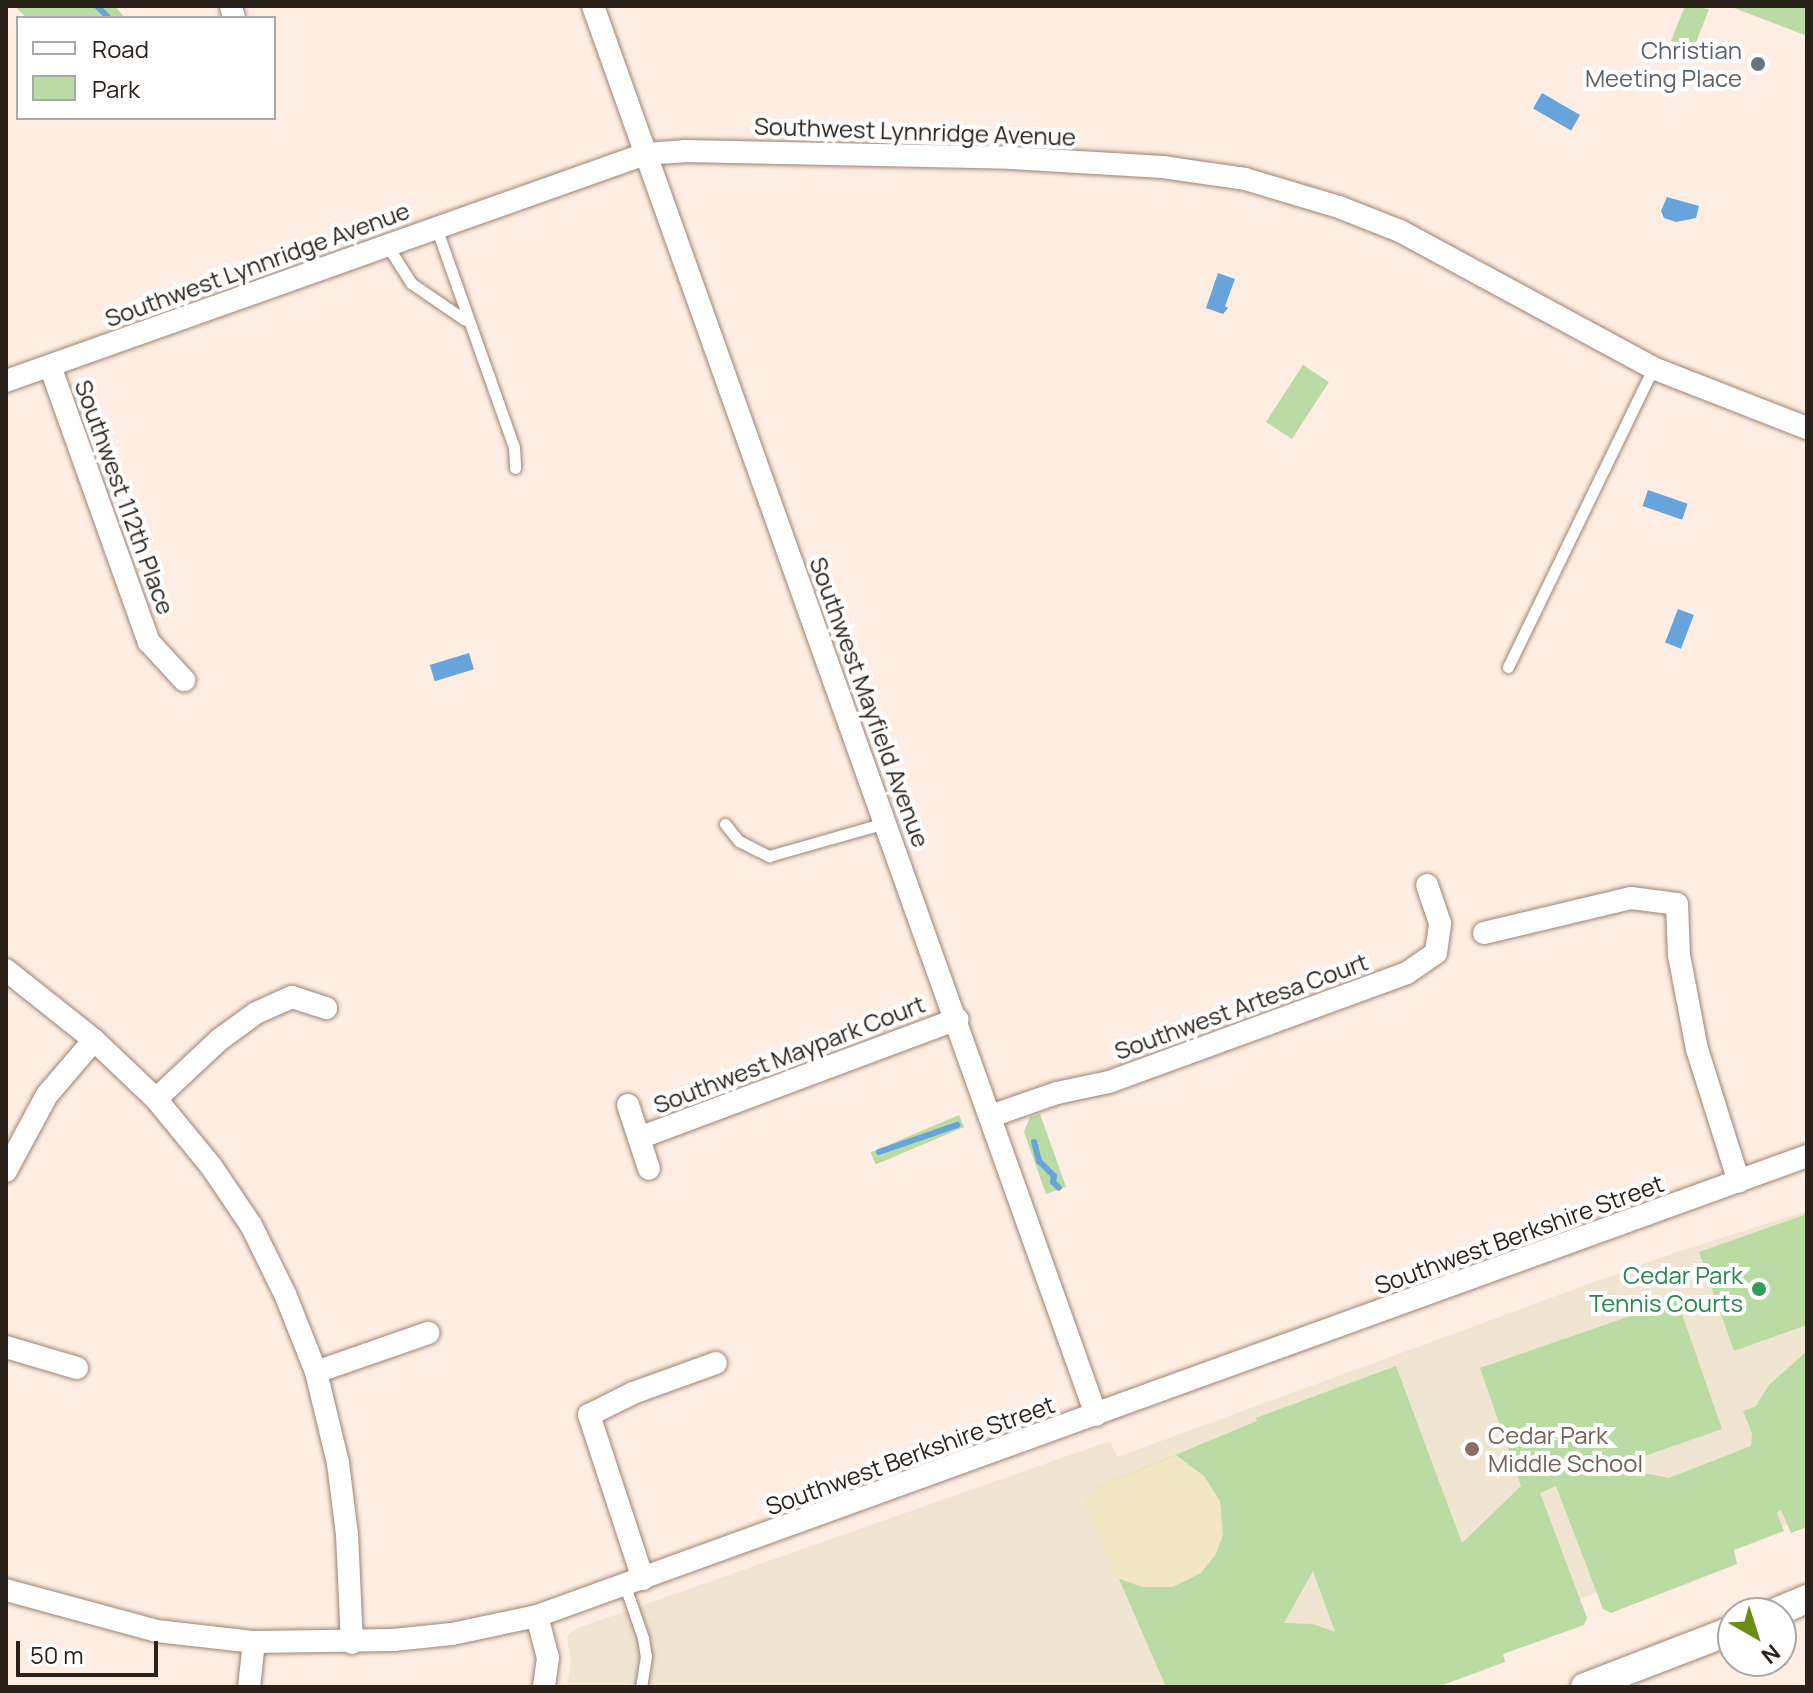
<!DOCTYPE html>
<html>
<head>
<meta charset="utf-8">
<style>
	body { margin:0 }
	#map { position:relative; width:1813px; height:1693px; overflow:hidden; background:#feede2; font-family:Manrope,sans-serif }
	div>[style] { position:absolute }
	.education>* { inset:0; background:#f0e5d1 }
	.green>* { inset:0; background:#badba3; transform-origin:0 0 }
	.sand>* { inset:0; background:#f1e7c2 }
	.water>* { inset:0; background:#66a4db; transform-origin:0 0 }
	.stream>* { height:6px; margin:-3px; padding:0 3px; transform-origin:3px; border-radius:3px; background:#66a4db }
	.roads { filter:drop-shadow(0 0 2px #9c8373) drop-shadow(0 0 2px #9c8373) }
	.service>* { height:11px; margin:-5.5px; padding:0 5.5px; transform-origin:5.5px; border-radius:5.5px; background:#fff }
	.minor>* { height:22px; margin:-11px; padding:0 11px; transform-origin:11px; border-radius:11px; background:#fff }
	.tertiary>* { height:28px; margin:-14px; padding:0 14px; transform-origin:14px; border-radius:14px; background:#fff }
	.dots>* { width:22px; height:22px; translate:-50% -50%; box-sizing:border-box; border:4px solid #fff; border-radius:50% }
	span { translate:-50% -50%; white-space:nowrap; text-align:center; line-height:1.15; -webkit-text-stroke:8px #fff; paint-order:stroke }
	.worship-label { font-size:24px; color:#5b616d }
	.right { translate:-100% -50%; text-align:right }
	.street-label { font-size:24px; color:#2b221b }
	.leisure-label { font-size:24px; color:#27864d }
	.education-label { font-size:24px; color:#785e54 }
	.left { translate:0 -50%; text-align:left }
	.frame { position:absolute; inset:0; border:8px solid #2b221b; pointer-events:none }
	.legend { position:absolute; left:16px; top:16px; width:260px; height:104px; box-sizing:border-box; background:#fff; border:2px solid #aaa7a4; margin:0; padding:10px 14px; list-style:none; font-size:24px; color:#2b221b }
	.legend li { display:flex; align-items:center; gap:16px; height:40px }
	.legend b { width:40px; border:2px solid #aaa7a4 }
	.north { position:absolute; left:1717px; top:1597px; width:80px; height:80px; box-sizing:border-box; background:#fff; border:2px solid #aaa7a4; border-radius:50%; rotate:141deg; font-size:22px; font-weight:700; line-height:32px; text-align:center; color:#2b221b }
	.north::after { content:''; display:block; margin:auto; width:28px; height:36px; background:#6b8d13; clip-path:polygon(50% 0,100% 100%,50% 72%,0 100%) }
	.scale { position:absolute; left:16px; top:1641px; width:142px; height:36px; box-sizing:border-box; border:4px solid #2b221b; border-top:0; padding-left:10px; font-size:24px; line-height:28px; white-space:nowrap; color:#2b221b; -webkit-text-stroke:6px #fff; paint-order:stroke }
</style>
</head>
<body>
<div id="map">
	<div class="education">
		<i style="clip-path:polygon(1807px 1211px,1807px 1518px,1475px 1636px,1368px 1687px,567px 1687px,571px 1661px,567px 1637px,575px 1629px,1110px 1441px,1117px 1457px,1671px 1254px)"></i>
	</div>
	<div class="green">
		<i style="clip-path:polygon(14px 6px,115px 6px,125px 18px,27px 18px)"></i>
		<i style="clip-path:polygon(1685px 6px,1709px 9px,1693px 50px,1671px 41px)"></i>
		<i style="clip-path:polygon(1729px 6px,1807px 6px,1807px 36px)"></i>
		<i style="left:1303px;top:365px;width:31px;height:68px;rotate:33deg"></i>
		<i style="clip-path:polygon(1040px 1114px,1066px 1187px,1046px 1194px,1024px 1132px,1030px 1117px)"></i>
		<i style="left:959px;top:1115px;width:13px;height:96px;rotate:67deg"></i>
		<i style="clip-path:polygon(1807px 1214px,1807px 1325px,1734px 1351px,1699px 1252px)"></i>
		<i style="clip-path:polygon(evenodd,1677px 1300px,1722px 1429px,1613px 1467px,1669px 1478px,1751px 1446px,1752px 1433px,1743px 1411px,1756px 1406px,1769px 1385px,1807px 1351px,1807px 1527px,1791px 1533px,1781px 1510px,1777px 1513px,1784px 1531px,1734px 1550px,1737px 1564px,1611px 1613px,1603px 1609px,1556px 1486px,1540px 1493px,1587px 1618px,1584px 1625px,1503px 1654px,1505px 1662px,1437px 1687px,1166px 1687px,1086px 1503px,1091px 1490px,1257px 1421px,1256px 1418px,1396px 1366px,1462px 1543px,1521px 1486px,1480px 1368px,1677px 1300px,1313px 1571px,1335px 1632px,1313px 1624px,1284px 1623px,1313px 1571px)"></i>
	</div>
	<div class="sand">
		<i style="clip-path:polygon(1176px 1455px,1204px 1476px,1220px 1501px,1223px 1535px,1216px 1554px,1201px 1573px,1173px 1587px,1142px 1587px,1117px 1578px,1086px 1503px,1091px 1490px)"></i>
	</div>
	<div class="water">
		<i style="left:1542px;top:93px;width:44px;height:18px;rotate:30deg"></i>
		<i style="clip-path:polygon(1667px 197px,1699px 206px,1696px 218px,1676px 222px,1664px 218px,1661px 211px)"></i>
		<i style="clip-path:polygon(1218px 273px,1235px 279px,1225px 306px,1228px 308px,1223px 314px,1206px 308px)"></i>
		<i style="left:1648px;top:490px;width:42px;height:17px;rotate:19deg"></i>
		<i style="left:1678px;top:609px;width:17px;height:36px;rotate:21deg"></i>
		<i style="left:469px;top:653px;width:17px;height:41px;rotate:73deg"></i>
	</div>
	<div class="stream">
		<i style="left:97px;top:6px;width:17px;rotate:45deg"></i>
		<i style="left:1034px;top:1142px;width:20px;rotate:75deg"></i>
		<i style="left:1039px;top:1161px;width:21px;rotate:45deg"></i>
		<i style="left:1054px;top:1176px;width:6px;rotate:99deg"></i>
		<i style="left:1053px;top:1182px;width:8px;rotate:45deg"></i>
		<i style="left:879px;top:1152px;width:83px;rotate:-19.1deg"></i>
	</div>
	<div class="roads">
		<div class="service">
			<i style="left:436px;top:227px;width:233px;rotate:70.5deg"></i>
			<i style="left:514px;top:447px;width:21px;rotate:87deg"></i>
			<i style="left:387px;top:245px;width:45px;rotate:57.7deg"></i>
			<i style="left:411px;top:283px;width:65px;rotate:34.4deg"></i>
			<i style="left:1508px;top:667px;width:332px;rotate:-64.1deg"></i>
			<i style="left:725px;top:824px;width:22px;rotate:51deg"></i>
			<i style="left:739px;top:841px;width:34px;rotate:27deg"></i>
			<i style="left:769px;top:856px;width:121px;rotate:-15.9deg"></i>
			<i style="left:625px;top:1586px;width:55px;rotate:70.9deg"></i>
			<i style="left:643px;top:1638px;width:18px;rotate:81deg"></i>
			<i style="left:646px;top:1656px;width:31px;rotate:99deg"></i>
		</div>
		<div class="minor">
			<i style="left:231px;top:6px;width:12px;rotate:76deg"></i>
			<i style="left:593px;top:6px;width:1496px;rotate:70.35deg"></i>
			<i style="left:50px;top:366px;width:293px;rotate:70.3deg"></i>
			<i style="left:149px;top:642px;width:52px;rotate:47.4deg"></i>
			<i style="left:6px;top:381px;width:678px;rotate:-19.56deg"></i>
			<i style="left:645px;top:154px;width:39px;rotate:-4deg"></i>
			<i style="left:684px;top:151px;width:327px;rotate:1.2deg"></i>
			<i style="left:1011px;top:158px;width:152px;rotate:3.4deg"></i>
			<i style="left:1163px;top:167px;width:83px;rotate:8.3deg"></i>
			<i style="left:1245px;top:179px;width:98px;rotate:16.6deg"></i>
			<i style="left:1339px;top:207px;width:66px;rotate:21.5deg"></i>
			<i style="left:1400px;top:231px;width:288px;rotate:28.4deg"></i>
			<i style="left:1653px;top:368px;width:165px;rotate:21.3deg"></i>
			<i style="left:1484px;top:933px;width:151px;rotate:-13.4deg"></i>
			<i style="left:1631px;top:898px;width:46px;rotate:7.4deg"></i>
			<i style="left:1677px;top:904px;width:51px;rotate:87.8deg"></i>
			<i style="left:1679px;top:955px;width:96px;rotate:79.2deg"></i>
			<i style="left:1697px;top:1049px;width:139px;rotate:72.5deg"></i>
			<i style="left:6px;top:970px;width:112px;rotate:38.5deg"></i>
			<i style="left:94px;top:1040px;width:86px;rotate:43.6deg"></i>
			<i style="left:156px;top:1099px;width:87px;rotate:50.6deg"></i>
			<i style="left:211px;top:1166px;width:71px;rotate:55.9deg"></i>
			<i style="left:251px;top:1225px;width:77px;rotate:63.8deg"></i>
			<i style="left:285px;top:1294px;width:84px;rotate:68.3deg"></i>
			<i style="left:316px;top:1372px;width:94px;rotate:76.4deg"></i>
			<i style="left:338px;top:1463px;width:72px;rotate:82.8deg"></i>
			<i style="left:347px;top:1534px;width:109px;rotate:87.4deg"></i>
			<i style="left:156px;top:1099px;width:86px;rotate:-43.1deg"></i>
			<i style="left:219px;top:1040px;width:46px;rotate:-36.1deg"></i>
			<i style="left:256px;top:1013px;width:39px;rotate:-24deg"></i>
			<i style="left:292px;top:997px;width:36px;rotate:18deg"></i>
			<i style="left:628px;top:1105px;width:67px;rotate:71.8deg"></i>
			<i style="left:991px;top:1116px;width:70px;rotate:-19.2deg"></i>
			<i style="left:1057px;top:1093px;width:53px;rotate:-11.9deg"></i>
			<i style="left:1109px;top:1082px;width:317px;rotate:-20.1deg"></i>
			<i style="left:1407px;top:973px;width:35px;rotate:-35deg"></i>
			<i style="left:1436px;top:953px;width:30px;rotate:-82deg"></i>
			<i style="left:1440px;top:923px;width:40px;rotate:-108.9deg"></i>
			<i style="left:639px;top:1138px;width:340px;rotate:-20.5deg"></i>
			<i style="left:6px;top:1171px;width:86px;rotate:-61.7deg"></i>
			<i style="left:47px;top:1095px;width:72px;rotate:-49.5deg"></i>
			<i style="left:6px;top:1347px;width:74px;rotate:16.5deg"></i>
			<i style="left:316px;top:1372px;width:119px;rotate:-19.2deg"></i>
			<i style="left:643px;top:1579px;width:173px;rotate:-108.2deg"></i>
			<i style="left:589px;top:1415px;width:49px;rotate:-26.6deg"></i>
			<i style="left:633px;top:1393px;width:88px;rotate:-19.9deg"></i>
			<i style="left:6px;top:1590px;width:156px;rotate:15.2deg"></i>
			<i style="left:157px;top:1631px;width:98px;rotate:6.5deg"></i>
			<i style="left:254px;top:1642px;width:139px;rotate:-0.8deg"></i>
			<i style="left:393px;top:1640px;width:59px;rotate:-5.8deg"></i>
			<i style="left:452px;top:1634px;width:87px;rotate:-12deg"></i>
			<i style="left:537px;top:1616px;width:1351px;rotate:-19.91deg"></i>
			<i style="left:537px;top:1616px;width:43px;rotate:75.3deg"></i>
			<i style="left:548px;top:1658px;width:29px;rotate:98deg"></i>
			<i style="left:249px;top:1687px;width:45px;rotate:-83.7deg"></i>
		</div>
		<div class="tertiary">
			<i style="left:1774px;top:1613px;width:36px;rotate:-23deg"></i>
			<i style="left:1585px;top:1687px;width:159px;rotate:-21.1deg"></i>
		</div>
	</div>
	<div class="dots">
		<i style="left:1758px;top:64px;background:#6b7280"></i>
		<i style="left:1759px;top:1289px;background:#2e9e5b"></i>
		<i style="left:1472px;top:1449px;background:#8d6e63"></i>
	</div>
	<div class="worship-label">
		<span class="right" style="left:1742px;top:64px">Christian<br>Meeting Place</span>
	</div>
	<div class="street-label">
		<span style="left:915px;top:131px;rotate:2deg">Southwest Lynnridge Avenue</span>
		<span style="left:257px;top:264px;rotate:-20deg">Southwest Lynnridge Avenue</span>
		<span style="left:125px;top:497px;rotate:70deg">Southwest 112th Place</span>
		<span style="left:870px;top:702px;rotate:70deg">Southwest Mayfield Avenue</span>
		<span style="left:1241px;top:1006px;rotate:-20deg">Southwest Artesa Court</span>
		<span style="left:789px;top:1054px;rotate:-21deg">Southwest Maypark Court</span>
		<span style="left:1519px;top:1234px;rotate:-20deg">Southwest Berkshire Street</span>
		<span style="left:910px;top:1455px;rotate:-20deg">Southwest Berkshire Street</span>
	</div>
	<div class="leisure-label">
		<span class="right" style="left:1743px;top:1289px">Cedar Park<br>Tennis Courts</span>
	</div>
	<div class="education-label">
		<span class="left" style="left:1488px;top:1449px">Cedar Park<br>Middle School</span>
	</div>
	<div class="frame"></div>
	<ul class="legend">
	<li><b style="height:10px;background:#fff"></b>Road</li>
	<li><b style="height:22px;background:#badba3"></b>Park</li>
	</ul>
	<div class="north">N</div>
	<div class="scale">50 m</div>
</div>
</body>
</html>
